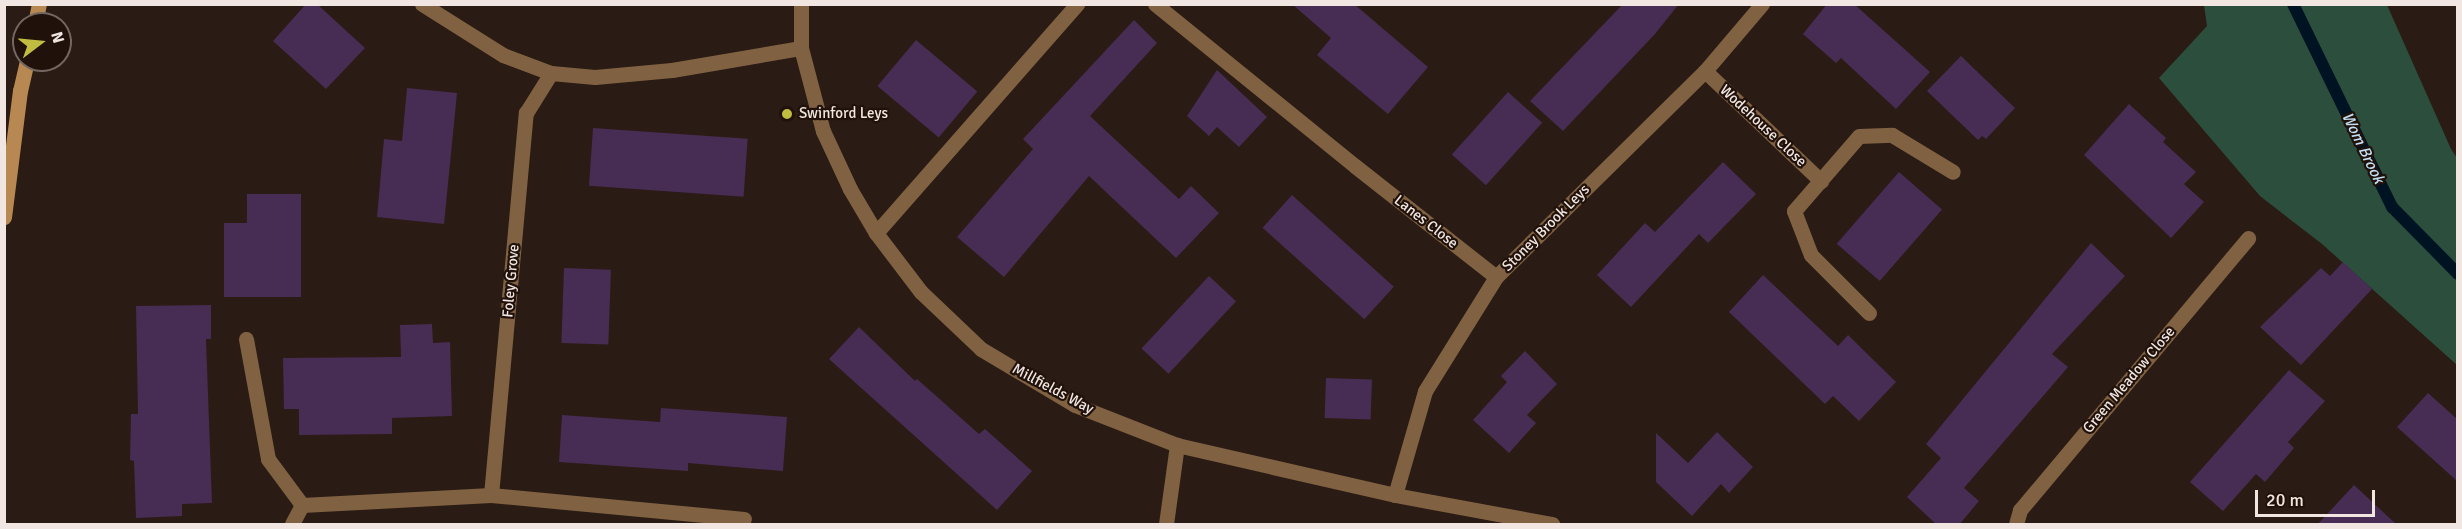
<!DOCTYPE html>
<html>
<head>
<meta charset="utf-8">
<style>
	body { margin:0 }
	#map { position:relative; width:2462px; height:529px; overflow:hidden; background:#2a1b14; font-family:Signika,sans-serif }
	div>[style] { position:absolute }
	.green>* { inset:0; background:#2c4e3c }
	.stream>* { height:12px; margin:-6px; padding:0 6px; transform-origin:6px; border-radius:6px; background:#001322 }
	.building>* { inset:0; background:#472c54; transform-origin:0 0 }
	.lane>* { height:15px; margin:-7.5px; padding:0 7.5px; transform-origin:7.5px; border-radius:7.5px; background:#806242 }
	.street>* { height:15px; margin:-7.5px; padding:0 7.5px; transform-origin:7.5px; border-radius:7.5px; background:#806242 }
	.secondary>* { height:15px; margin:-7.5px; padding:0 7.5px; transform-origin:7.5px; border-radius:7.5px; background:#b88852 }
	.dots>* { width:16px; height:16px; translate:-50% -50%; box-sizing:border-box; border:3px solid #20120b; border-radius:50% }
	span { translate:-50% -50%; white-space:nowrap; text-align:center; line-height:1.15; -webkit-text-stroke:4.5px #20120b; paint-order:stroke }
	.poi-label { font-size:15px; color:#f1e6e1 }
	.left { translate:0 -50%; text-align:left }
	.street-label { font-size:15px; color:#f1e6e1 }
	.water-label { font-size:16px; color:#c2dff4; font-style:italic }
	.frame { position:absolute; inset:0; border:6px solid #f1e6e1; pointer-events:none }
	.north { position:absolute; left:12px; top:12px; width:60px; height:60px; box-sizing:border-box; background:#20120b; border:2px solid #746761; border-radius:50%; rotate:74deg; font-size:16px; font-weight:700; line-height:24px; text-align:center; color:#f1e6e1 }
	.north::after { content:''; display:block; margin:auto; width:21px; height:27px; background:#c1bd40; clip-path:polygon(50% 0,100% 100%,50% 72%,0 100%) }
	.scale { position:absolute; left:2255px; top:490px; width:120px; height:27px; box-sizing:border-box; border:3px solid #f1e6e1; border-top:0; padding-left:8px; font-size:18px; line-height:21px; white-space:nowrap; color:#f1e6e1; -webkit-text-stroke:4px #20120b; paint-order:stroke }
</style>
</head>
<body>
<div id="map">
	<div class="green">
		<i style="clip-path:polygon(2204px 5px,2387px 5px,2451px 149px,2457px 158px,2457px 365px,2322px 244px,2260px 196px,2159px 78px,2207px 26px)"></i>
	</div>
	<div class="stream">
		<i style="left:2293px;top:4px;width:226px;rotate:64deg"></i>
		<i style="left:2392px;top:207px;width:94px;rotate:45.4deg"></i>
	</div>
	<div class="building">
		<i style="clip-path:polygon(306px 4px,317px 4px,365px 48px,326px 89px,273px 41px)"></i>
		<i style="clip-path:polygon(1292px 4px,1354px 4px,1428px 67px,1388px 114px,1317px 55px,1331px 38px)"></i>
		<i style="clip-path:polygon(1623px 4px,1679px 4px,1655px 34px,1563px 131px,1530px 101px)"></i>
		<i style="clip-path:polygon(1827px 4px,1854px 4px,1930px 72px,1896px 109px,1841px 58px,1836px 63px,1803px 34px)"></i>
		<i style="clip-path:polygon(1134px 20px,1157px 43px,1090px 116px,1179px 199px,1191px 186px,1219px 213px,1176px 258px,1089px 176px,1004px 277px,957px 237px,1033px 149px,1023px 139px)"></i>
		<i style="left:916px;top:40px;width:80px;height:60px;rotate:40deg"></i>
		<i style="clip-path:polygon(1961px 56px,2015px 108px,1986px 139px,1982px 136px,1978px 140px,1927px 91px)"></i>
		<i style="clip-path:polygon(1217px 70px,1267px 117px,1239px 147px,1217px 127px,1209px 136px,1187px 116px)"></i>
		<i style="clip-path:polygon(407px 88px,457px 93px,444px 224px,377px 217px,384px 139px,402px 141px)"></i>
		<i style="left:1508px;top:92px;width:46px;height:84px;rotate:42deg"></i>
		<i style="clip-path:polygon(2129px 104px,2166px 138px,2163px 142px,2196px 172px,2184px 184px,2204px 202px,2171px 238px,2084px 155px)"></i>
		<i style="left:593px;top:128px;width:155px;height:58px;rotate:4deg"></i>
		<i style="clip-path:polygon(1723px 162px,1756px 194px,1708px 243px,1699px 234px,1631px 307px,1597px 275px,1645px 223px,1655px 232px)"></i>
		<i style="left:1899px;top:172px;width:57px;height:95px;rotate:41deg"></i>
		<i style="clip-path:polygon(247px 194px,301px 194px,301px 297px,224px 297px,224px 223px,247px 223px)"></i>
		<i style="left:1292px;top:195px;width:137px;height:44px;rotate:42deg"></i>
		<i style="clip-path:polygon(2091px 243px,2125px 276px,2052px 354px,2068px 367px,1964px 488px,1979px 501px,1959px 525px,1937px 525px,1907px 497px,1941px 458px,1926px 444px)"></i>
		<i style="clip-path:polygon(2343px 262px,2372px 289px,2301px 365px,2260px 327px,2321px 268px,2330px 276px)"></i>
		<i style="left:564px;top:268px;width:47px;height:75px;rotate:2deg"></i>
		<i style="clip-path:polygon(1763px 275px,1838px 346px,1848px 335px,1896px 382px,1859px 421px,1833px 396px,1825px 404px,1729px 312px)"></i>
		<i style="left:1209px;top:276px;width:37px;height:99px;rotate:43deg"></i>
		<i style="clip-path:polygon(211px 305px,211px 339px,206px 339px,212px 503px,182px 504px,182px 516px,136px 518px,134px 461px,130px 460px,131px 414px,138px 414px,136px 306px)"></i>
		<i style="clip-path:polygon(432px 324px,433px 343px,450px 342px,452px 416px,392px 418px,392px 434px,299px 435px,299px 409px,284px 409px,283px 358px,401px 357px,400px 325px)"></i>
		<i style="clip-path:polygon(859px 327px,915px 381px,917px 379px,979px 434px,985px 429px,1032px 471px,997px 510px,829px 359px)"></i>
		<i style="clip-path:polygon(1525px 351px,1557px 384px,1527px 415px,1536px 423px,1509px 453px,1473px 420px,1507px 382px,1501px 376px)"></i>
		<i style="clip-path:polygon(2289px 370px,2325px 401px,2288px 442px,2294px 448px,2265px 482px,2256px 474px,2223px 511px,2190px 482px)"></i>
		<i style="left:1326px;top:378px;width:46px;height:40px;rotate:2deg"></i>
		<i style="clip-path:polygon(2428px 393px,2457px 419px,2457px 481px,2397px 427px)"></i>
		<i style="clip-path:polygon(661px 408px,787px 417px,783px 471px,688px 463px,688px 471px,559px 462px,562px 415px,660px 422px)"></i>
		<i style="clip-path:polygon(1717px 432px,1753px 467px,1729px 493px,1721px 484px,1692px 516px,1656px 482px,1656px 433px,1688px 463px)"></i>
		<i style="clip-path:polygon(2354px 485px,2397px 525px,2317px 525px)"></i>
	</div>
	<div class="lane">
		<i style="left:1155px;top:4px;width:257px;rotate:39deg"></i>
		<i style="left:1859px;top:136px;width:33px;rotate:-2deg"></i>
		<i style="left:1892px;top:135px;width:71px;rotate:31.2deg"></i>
		<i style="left:1794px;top:211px;width:47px;rotate:68.9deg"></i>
		<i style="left:1811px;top:255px;width:82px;rotate:45deg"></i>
		<i style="left:876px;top:233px;width:305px;rotate:-48.7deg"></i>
		<i style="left:246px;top:339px;width:122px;rotate:79.6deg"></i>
	</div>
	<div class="street">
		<i style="left:422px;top:4px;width:96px;rotate:32.2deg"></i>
		<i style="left:503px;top:55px;width:51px;rotate:20.6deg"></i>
		<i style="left:551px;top:73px;width:44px;rotate:5.2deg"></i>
		<i style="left:595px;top:77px;width:77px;rotate:-5.2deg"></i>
		<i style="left:672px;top:70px;width:131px;rotate:-9.7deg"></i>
		<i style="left:801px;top:4px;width:44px;rotate:90deg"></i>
		<i style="left:801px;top:48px;width:86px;rotate:75.2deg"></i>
		<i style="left:823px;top:131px;width:64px;rotate:65deg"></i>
		<i style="left:850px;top:189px;width:51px;rotate:59.4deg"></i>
		<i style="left:876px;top:233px;width:74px;rotate:52.7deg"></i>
		<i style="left:921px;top:292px;width:83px;rotate:43.5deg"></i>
		<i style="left:981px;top:349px;width:109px;rotate:30.8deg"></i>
		<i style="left:1075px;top:405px;width:110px;rotate:21.4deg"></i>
		<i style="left:1177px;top:445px;width:224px;rotate:12.9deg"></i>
		<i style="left:1395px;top:495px;width:160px;rotate:10.5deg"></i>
		<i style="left:1705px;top:71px;width:160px;rotate:43.5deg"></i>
		<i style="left:1355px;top:166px;width:179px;rotate:38.2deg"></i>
		<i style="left:1794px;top:211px;width:99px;rotate:-49.1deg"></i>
		<i style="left:268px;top:459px;width:57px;rotate:53.5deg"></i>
		<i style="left:302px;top:505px;width:21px;rotate:118deg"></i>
		<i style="left:491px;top:495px;width:384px;rotate:-84.8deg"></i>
		<i style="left:526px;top:113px;width:47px;rotate:-58deg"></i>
		<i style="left:1395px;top:495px;width:108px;rotate:-73.9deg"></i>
		<i style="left:1425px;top:391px;width:134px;rotate:-58.1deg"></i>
		<i style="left:1496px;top:277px;width:293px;rotate:-44.6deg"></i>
		<i style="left:1705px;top:71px;width:88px;rotate:-49.6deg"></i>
		<i style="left:302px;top:505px;width:189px;rotate:-3deg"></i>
		<i style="left:491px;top:495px;width:254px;rotate:5.4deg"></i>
		<i style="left:1166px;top:524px;width:80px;rotate:-82.1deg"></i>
		<i style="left:2016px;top:524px;width:15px;rotate:-74deg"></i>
		<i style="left:2020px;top:510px;width:355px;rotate:-50deg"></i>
	</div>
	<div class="secondary">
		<i style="left:35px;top:24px;width:20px;rotate:-79deg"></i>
		<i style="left:4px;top:217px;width:127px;rotate:-82.8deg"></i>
		<i style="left:20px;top:91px;width:32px;rotate:-77deg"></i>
	</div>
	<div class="dots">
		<i style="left:787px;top:114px;background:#c1bd40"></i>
	</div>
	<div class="poi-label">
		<span class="left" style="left:799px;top:114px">Swinford Leys</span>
	</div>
	<div class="street-label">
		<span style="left:1763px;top:126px;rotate:43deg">Wodehouse Close</span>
		<span style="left:1426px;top:222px;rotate:38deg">Lanes Close</span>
		<span style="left:1546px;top:228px;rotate:-45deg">Stoney Brook Leys</span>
		<span style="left:511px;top:281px;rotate:-85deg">Foley Grove</span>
		<span style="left:2129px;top:380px;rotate:-50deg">Green Meadow Close</span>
		<span style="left:1053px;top:389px;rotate:28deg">Millfields Way</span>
	</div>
	<div class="water-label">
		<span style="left:2363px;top:148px;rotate:64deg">Wom Brook</span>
	</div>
	<div class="frame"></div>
	<div class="north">N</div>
	<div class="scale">20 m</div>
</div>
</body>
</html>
